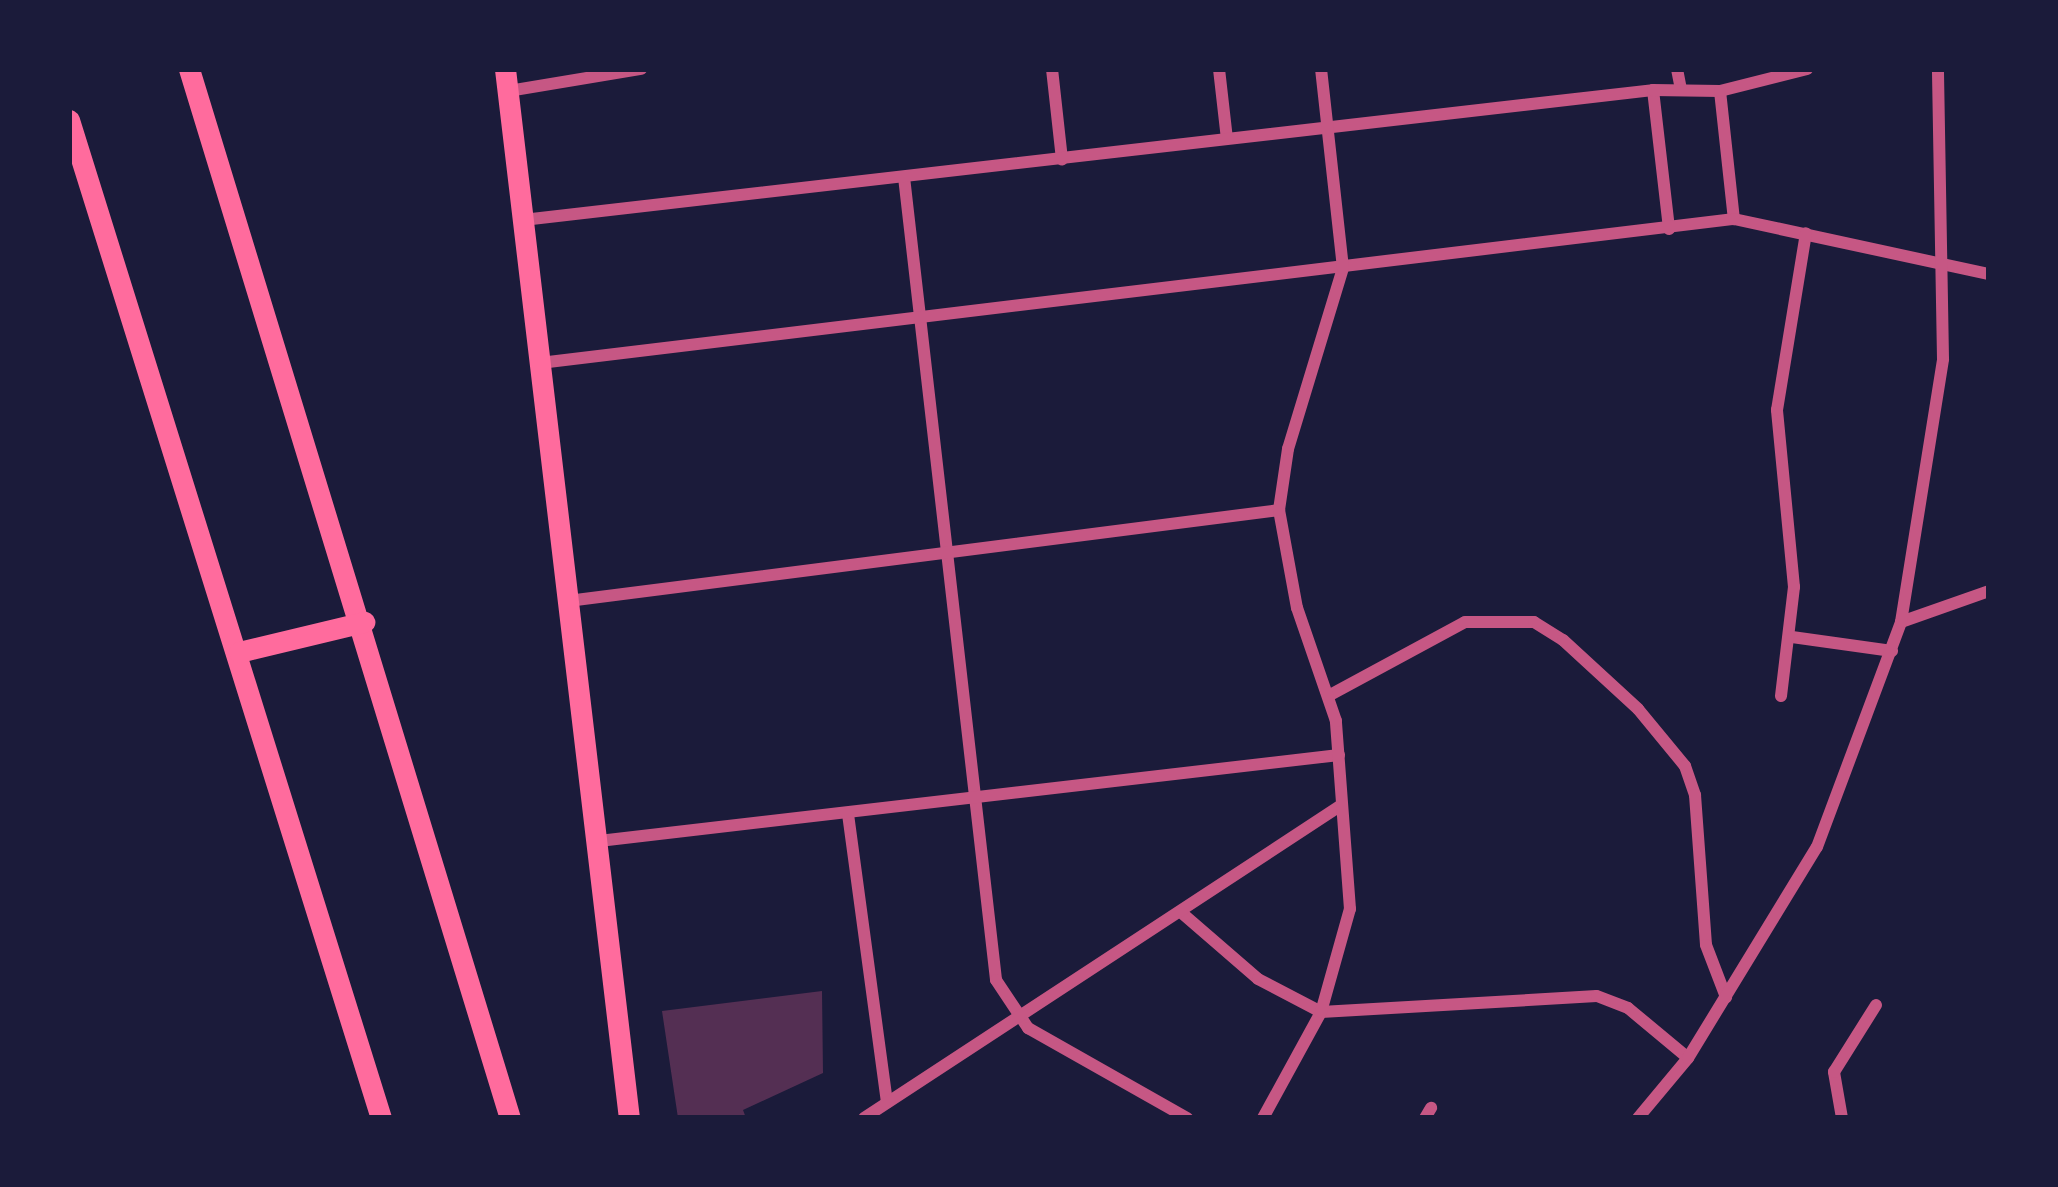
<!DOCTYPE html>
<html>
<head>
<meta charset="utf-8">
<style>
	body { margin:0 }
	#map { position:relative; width:2058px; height:1187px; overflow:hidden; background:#1b1b3a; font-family:"Noto Serif",serif }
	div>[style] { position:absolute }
	.building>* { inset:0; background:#542f53 }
	.minor>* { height:12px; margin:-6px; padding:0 6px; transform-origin:6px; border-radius:6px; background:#c65784 }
	.secondary>* { height:21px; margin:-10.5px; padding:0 10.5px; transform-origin:10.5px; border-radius:10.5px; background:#ff6b9d }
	span { translate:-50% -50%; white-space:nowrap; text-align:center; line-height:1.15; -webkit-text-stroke:9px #1b1b3a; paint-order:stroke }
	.frame { position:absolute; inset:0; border:72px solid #1b1b3a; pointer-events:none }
</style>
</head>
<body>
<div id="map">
	<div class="building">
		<i style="clip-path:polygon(822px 991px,823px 1073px,743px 1110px,746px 1118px,678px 1118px,662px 1011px)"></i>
	</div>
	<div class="minor">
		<i style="left:1052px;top:69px;width:91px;rotate:83.7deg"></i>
		<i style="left:1219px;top:69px;width:70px;rotate:83.5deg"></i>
		<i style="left:1677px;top:69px;width:20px;rotate:79deg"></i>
		<i style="left:1653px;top:90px;width:140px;rotate:83.4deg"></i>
		<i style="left:508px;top:91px;width:135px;rotate:-9.4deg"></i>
		<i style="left:1720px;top:91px;width:129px;rotate:83.8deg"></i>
		<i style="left:904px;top:177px;width:808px;rotate:83.46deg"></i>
		<i style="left:996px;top:980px;width:58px;rotate:56.3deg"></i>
		<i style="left:1028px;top:1028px;width:183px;rotate:29.5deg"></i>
		<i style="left:523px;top:220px;width:1137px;rotate:-6.56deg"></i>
		<i style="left:1653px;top:90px;width:67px;rotate:0.9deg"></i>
		<i style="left:1720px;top:91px;width:90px;rotate:-14.2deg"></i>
		<i style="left:540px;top:363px;width:1203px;rotate:-6.88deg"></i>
		<i style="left:1734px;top:219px;width:261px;rotate:12.2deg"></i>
		<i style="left:568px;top:601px;width:717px;rotate:-7.29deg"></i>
		<i style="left:1901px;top:622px;width:93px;rotate:-19.4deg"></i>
		<i style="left:1792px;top:637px;width:101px;rotate:8deg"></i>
		<i style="left:1330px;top:695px;width:153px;rotate:-28.4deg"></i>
		<i style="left:1465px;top:622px;width:69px"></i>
		<i style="left:1534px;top:622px;width:34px;rotate:32deg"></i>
		<i style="left:1563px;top:640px;width:102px;rotate:42.6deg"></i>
		<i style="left:1638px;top:709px;width:74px;rotate:50.5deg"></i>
		<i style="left:1685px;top:766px;width:31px;rotate:71deg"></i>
		<i style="left:1695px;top:795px;width:150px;rotate:85.8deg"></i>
		<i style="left:1706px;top:945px;width:56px;rotate:69deg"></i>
		<i style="left:1781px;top:696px;width:110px;rotate:-83.2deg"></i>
		<i style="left:1794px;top:587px;width:178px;rotate:-95.5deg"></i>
		<i style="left:1777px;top:410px;width:179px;rotate:-80.7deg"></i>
		<i style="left:848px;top:814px;width:291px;rotate:82.3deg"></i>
		<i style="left:599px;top:841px;width:745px;rotate:-6.63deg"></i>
		<i style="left:1183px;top:914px;width:99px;rotate:40.9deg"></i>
		<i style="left:1258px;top:979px;width:71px;rotate:27.6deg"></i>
		<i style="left:1321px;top:1012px;width:276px;rotate:-3.3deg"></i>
		<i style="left:1597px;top:996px;width:33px;rotate:21deg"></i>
		<i style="left:1628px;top:1008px;width:78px;rotate:39.8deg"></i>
		<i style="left:864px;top:1118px;width:569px;rotate:-33.24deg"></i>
		<i style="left:1263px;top:1118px;width:121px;rotate:-61.3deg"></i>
		<i style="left:1321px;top:1012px;width:107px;rotate:-74.3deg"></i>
		<i style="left:1350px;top:909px;width:189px;rotate:-94.3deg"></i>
		<i style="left:1336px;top:721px;width:120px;rotate:-109deg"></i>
		<i style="left:1297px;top:608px;width:100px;rotate:-100.4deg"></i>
		<i style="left:1279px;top:510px;width:62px;rotate:-81.6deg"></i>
		<i style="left:1288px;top:449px;width:189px;rotate:-73.1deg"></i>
		<i style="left:1343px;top:268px;width:200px;rotate:-96.3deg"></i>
		<i style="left:1425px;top:1118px;width:12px;rotate:-59deg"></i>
		<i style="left:1638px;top:1118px;width:78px;rotate:-50.2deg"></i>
		<i style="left:1688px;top:1058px;width:247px;rotate:-58.6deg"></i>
		<i style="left:1817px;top:847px;width:240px;rotate:-69.5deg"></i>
		<i style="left:1901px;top:622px;width:266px;rotate:-80.9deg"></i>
		<i style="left:1943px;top:359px;width:290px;rotate:-91deg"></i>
		<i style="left:1842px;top:1118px;width:47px;rotate:-99.9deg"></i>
		<i style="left:1834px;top:1072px;width:79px;rotate:-57.9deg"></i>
	</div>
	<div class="secondary">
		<i style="left:189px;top:69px;width:1097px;rotate:72.99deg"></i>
		<i style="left:505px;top:69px;width:1056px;rotate:83.26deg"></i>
		<i style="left:69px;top:120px;width:1046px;rotate:72.64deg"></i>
		<i style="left:239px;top:652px;width:129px;rotate:-13.5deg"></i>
	</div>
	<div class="frame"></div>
</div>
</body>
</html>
